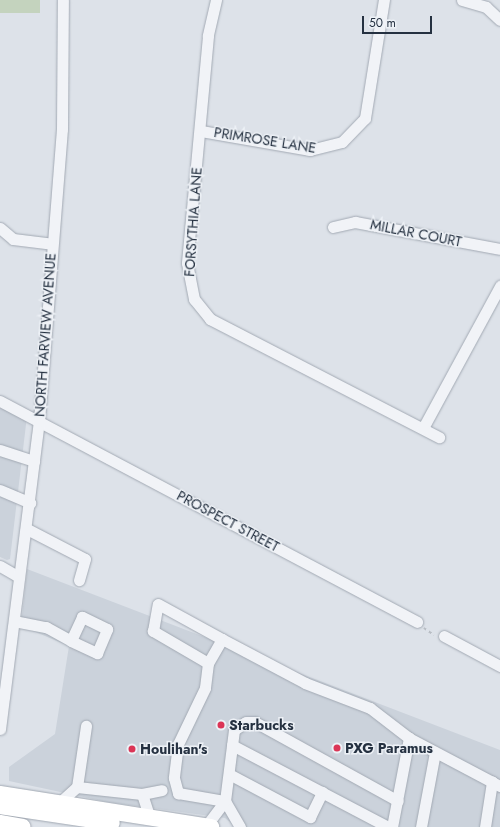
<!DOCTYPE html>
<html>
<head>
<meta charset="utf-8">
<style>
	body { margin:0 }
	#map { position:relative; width:500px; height:827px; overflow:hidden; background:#dde2e9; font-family:Jost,sans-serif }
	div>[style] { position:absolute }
	.built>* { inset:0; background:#cbd2db }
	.green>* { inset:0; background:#c4d3be; transform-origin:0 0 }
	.path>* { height:1.5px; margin-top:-0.75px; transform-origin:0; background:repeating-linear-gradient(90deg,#b8bdc4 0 3px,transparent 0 6px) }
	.roads { filter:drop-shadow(0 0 1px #a2a9b3) drop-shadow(0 0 1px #a2a9b3) }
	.minor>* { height:11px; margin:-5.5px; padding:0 5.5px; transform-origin:5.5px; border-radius:5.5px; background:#f1f3f7 }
	.highway>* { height:16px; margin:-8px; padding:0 8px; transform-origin:8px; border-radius:8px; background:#fff }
	.dots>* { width:11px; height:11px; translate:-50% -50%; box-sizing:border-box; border:2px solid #edf1f6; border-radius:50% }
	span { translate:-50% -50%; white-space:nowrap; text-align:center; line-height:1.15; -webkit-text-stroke:3px #edf1f6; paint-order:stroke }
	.street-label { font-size:14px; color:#253141 }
	.poi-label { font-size:14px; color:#253141; font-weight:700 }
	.left { translate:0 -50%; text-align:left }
	.scale { position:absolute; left:362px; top:16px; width:70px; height:18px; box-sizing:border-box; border:2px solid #253141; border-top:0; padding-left:5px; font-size:12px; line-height:14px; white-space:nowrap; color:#253141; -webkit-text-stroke:3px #edf1f6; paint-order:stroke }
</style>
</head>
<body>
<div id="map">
	<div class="built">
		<i style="clip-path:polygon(0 401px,27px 416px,10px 559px,7px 560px,0 557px)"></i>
		<i style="clip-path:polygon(27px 569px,500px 750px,500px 827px,236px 827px,225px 818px,107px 802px,9px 781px,9px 767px,55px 734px,69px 646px,21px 626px)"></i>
	</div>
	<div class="green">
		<i style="left:0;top:0;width:40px;height:13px"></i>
	</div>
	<div class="path">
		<i style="left:424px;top:628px;width:12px;rotate:35deg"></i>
	</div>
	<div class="roads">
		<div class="minor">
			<i style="left:216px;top:0;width:37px;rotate:103deg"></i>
			<i style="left:208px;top:36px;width:228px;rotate:95.3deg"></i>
			<i style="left:187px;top:263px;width:37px;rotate:79deg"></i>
			<i style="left:194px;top:299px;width:26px;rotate:51deg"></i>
			<i style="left:210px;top:319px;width:258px;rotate:27.3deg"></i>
			<i style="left:462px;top:0;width:25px;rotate:16deg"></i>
			<i style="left:486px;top:7px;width:19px;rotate:43deg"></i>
			<i style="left:201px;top:131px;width:111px;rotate:9.9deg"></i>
			<i style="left:310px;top:150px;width:33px;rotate:-14deg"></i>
			<i style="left:342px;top:142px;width:33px;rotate:-46deg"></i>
			<i style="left:365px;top:118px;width:120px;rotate:-80.9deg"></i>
			<i style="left:333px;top:227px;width:23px;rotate:-13deg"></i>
			<i style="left:355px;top:222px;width:147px;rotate:10.5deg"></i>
			<i style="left:0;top:228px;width:17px;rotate:40deg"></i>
			<i style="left:13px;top:239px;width:39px;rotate:7deg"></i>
			<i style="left:0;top:401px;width:472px;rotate:27.9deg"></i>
			<i style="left:423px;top:428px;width:162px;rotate:-61.5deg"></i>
			<i style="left:0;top:450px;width:36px;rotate:18deg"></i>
			<i style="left:0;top:490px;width:33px;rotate:23deg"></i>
			<i style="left:27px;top:529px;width:65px;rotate:27.3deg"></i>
			<i style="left:85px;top:559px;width:22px;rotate:106deg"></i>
			<i style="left:0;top:566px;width:22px;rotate:30deg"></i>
			<i style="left:14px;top:621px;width:33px;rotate:11deg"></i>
			<i style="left:46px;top:627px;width:29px;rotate:29deg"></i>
			<i style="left:71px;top:641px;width:29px;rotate:25deg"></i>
			<i style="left:97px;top:653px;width:26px;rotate:-67deg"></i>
			<i style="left:107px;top:629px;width:28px;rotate:-154deg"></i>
			<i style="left:82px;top:617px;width:26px;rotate:115deg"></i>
			<i style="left:444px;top:636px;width:64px;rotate:28.2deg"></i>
			<i style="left:222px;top:639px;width:94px;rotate:27.9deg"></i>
			<i style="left:305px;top:683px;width:70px;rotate:21deg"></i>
			<i style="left:370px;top:708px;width:49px;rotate:37.6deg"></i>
			<i style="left:409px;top:738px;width:94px;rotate:27.9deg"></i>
			<i style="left:208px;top:663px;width:64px;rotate:-149.8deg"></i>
			<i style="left:153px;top:631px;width:27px;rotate:-80deg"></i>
			<i style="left:158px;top:604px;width:73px;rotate:28.7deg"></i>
			<i style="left:222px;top:639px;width:28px;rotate:120deg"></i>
			<i style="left:208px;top:663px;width:25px;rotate:97deg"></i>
			<i style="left:205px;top:688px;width:62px;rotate:115.7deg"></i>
			<i style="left:178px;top:744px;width:34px;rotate:97deg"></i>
			<i style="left:174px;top:778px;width:16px;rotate:75deg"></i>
			<i style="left:178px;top:793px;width:48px;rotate:9.7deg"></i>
			<i style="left:0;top:729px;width:310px;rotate:-82.8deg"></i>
			<i style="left:39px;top:421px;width:293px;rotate:-85.5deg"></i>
			<i style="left:62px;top:129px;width:129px;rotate:-89.6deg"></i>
			<i style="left:232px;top:745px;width:176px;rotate:27.7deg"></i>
			<i style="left:229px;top:774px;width:92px;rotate:28deg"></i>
			<i style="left:310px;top:817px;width:28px;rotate:-64deg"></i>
			<i style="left:77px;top:787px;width:62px;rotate:-81.6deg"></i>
			<i style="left:142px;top:794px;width:20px;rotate:-11deg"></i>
			<i style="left:225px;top:801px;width:30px;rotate:60deg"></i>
			<i style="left:59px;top:803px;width:24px;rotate:-42deg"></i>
			<i style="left:77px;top:787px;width:65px;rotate:6.1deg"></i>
			<i style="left:142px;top:794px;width:25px;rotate:72deg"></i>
			<i style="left:206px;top:826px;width:31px;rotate:-53deg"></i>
			<i style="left:225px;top:801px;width:72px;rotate:-82.8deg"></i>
			<i style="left:234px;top:730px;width:14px;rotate:-34deg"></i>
			<i style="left:246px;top:722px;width:9px"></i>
			<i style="left:255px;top:722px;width:163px;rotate:28.9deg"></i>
			<i style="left:392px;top:827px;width:91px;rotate:-79.2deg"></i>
			<i style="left:421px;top:827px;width:76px;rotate:-79.4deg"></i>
			<i style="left:485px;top:827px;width:46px;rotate:-81.2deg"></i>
			<i style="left:492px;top:782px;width:9px;rotate:27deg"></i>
		</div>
		<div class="highway">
			<i style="left:0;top:794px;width:214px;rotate:8.9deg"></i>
			<i style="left:0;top:806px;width:113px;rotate:8.6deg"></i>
			<i style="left:0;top:823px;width:23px;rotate:10deg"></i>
		</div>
	</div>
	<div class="dots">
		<i style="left:221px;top:725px;background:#db3556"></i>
		<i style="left:337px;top:748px;background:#db3556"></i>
		<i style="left:132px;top:749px;background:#db3556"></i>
	</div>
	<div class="street-label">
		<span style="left:265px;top:140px;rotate:9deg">PRIMROSE LANE</span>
		<span style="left:193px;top:222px;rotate:-86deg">FORSYTHIA LANE</span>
		<span style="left:416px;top:233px;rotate:11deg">MILLAR COURT</span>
		<span style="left:45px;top:335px;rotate:-86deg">NORTH FARVIEW AVENUE</span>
		<span style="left:228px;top:521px;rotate:28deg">PROSPECT STREET</span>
	</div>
	<div class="poi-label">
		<span class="left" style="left:229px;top:725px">Starbucks</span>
		<span class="left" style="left:345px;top:748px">PXG Paramus</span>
		<span class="left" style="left:140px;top:749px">Houlihan's</span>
	</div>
	<div class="scale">50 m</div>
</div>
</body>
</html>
